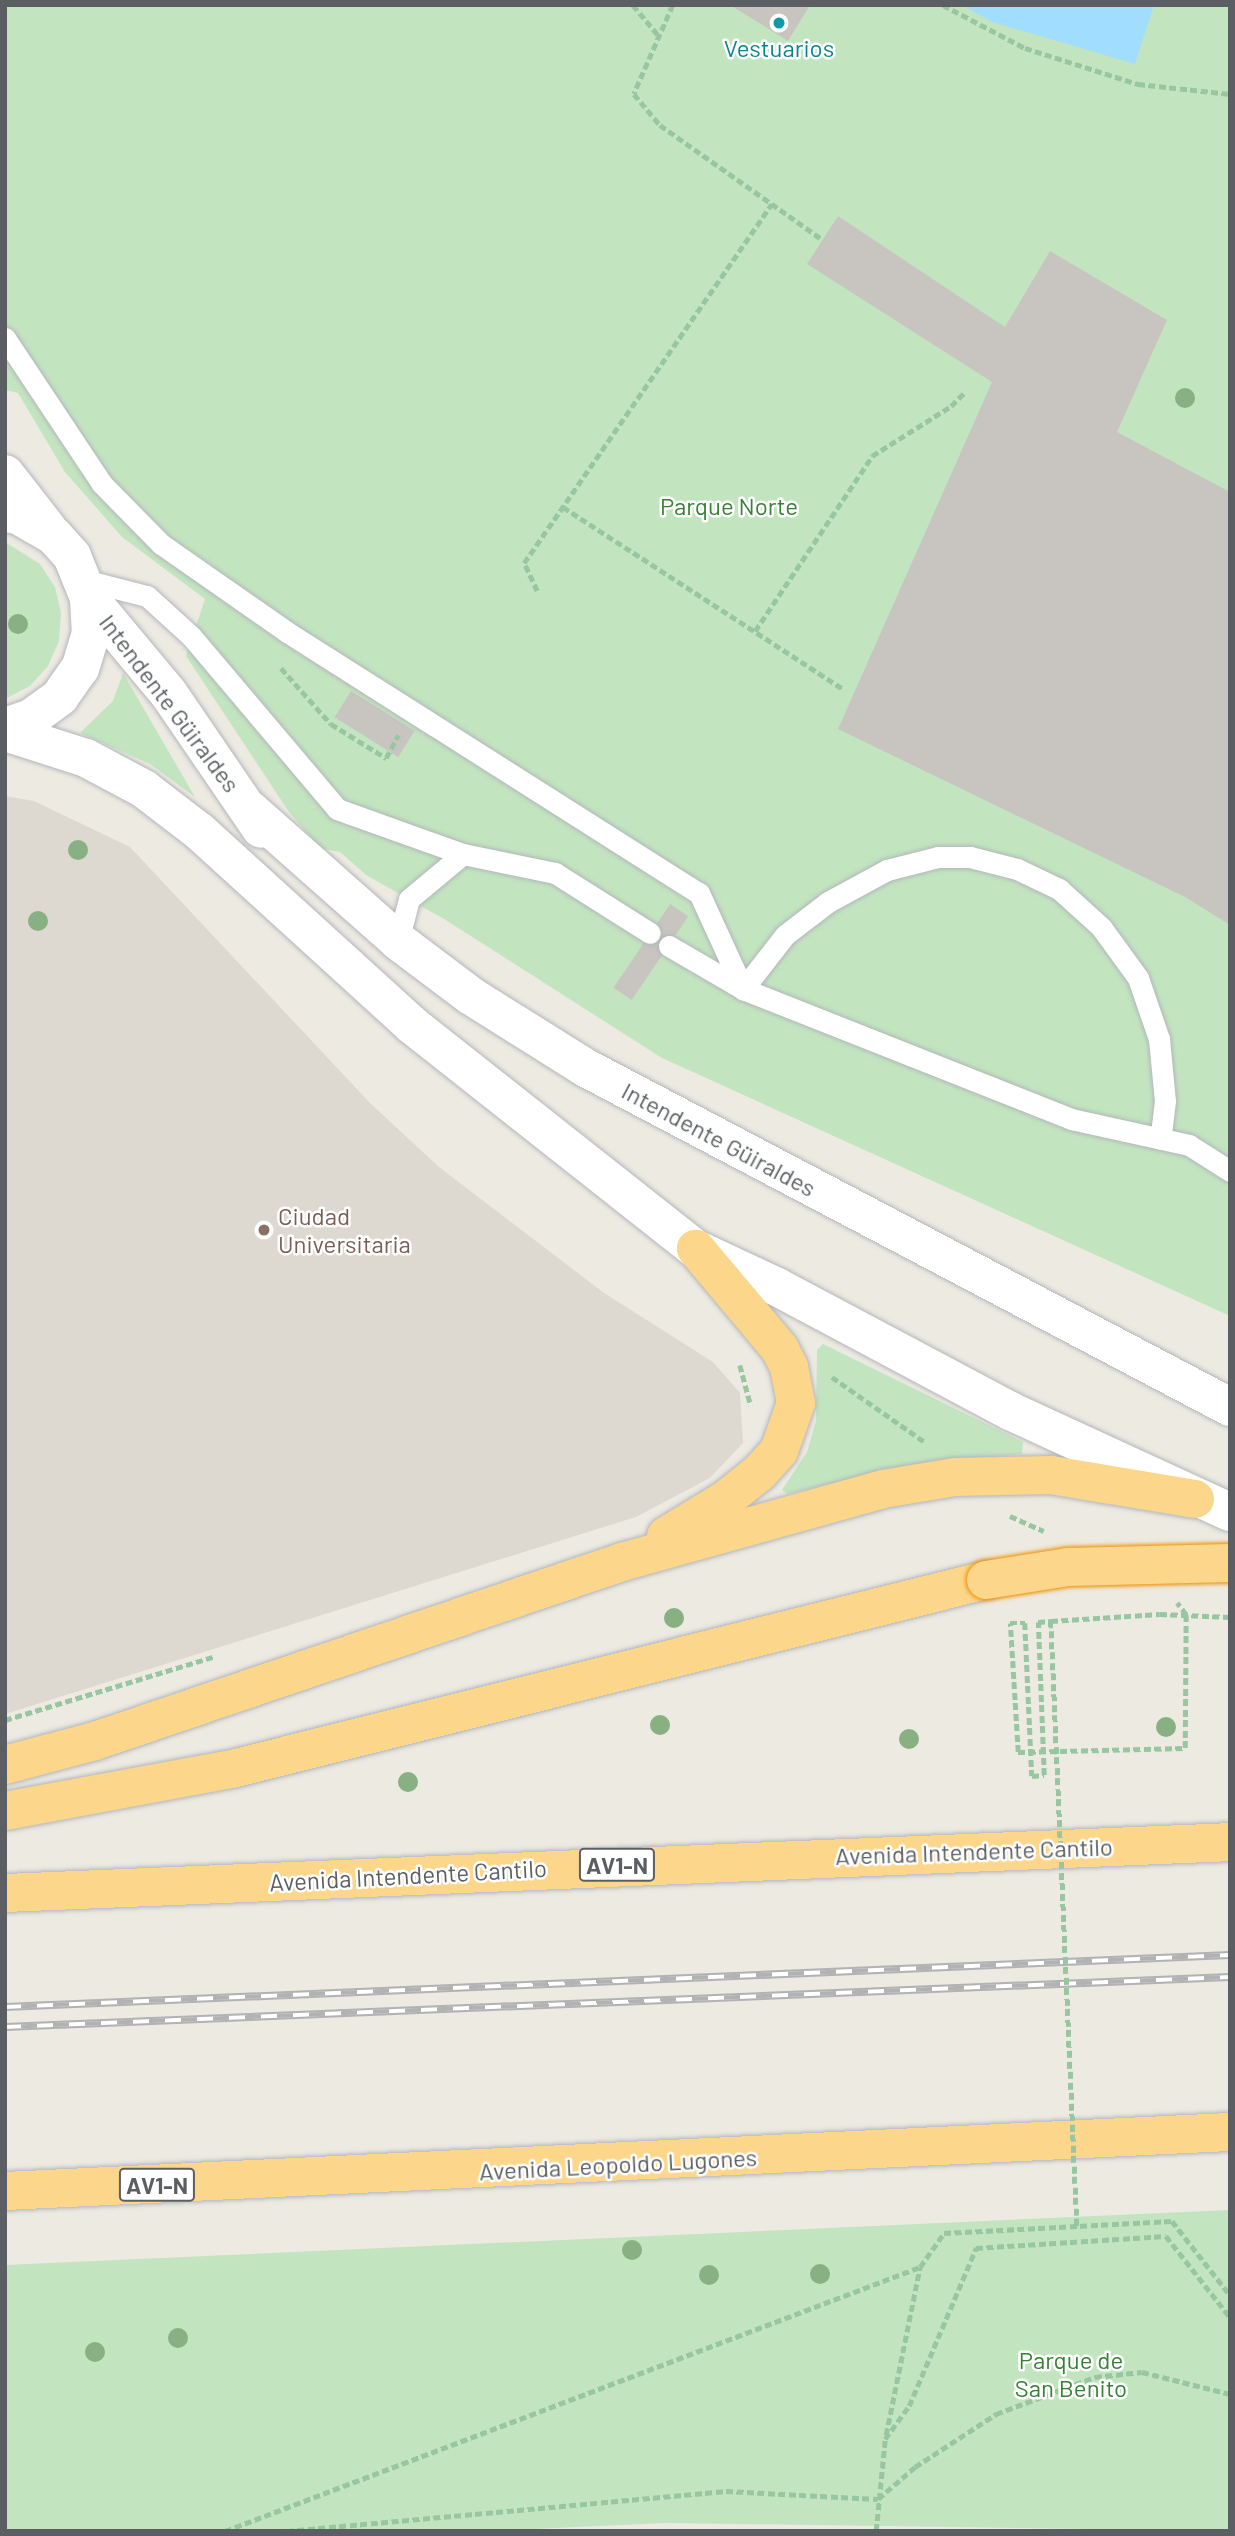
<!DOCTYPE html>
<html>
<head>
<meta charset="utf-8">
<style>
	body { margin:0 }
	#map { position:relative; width:1235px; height:2536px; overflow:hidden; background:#edeae2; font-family:Barlow,sans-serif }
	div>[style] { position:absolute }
	.education>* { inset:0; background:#ddd9d0 }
	.green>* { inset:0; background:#c2e5bf }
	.water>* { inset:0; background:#a1ddff }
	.building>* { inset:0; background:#c8c5c0; transform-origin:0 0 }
	.path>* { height:4.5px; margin-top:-2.25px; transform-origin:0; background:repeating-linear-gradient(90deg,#98c6a1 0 7px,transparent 0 10.5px) }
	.roads { filter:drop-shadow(0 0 2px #b3b6ba) drop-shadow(0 0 2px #b3b6ba) }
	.service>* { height:21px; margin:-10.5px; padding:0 10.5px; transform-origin:10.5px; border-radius:10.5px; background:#fff }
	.secondary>* { height:38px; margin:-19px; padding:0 19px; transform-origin:19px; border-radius:19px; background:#fff }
	.motorway>* { height:38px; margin:-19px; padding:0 19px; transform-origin:19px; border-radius:19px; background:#fcd68a }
	.rail>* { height:8px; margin-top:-4px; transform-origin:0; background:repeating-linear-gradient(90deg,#fff 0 16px,#b1b2b3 0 32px); box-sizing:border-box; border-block:2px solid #b1b2b3 }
	.path-bridge>* { height:4.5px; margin-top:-2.25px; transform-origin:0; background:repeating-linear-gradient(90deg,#98c6a1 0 7px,transparent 0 10.5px) }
	.bridges { filter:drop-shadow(0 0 2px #ef9101) drop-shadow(0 0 2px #ef9101) }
	.motorway-bridge>* { height:38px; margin:-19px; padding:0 19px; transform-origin:19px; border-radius:19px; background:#fcd68a }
	.trees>* { width:20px; height:20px; margin:-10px; border-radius:50%; background:#88b082 }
	.dots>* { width:19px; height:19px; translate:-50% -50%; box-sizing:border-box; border:4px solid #fff; border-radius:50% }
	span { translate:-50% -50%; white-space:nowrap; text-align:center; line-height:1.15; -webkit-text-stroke:5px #fff; paint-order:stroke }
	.shield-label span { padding:2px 5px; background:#fff; border:2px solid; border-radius:5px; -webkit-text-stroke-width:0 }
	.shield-label { font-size:23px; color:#5b5f63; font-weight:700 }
	.culture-label { font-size:24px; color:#0d838f }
	.park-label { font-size:24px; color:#368134 }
	.street-label { font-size:24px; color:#5b5f63 }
	.education-label { font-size:24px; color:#785e54 }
	.left { translate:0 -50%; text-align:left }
	.frame { position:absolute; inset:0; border:7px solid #5b5f63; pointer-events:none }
</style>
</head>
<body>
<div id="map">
	<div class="education">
		<i style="clip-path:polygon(5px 796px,34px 801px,130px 847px,370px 1103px,439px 1167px,604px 1293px,713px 1362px,740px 1393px,743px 1443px,710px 1478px,636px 1517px,5px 1714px)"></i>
	</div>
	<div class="green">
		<i style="clip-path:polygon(5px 5px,1230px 5px,1230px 1316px,662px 1058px,444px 919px,366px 875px,340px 852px,320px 848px,289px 812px,186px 656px,205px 599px,122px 537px,65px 472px,18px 393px,5px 390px)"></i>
		<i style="clip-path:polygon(5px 542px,40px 564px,55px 587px,61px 613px,59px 641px,48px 666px,30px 686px,5px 699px)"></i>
		<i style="clip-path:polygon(123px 673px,195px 797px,150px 764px,80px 733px,113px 701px)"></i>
		<i style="clip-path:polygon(823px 1344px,1023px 1442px,1022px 1454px,908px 1465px,787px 1494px,782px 1490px,807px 1452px,816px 1421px,817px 1350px)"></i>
		<i style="clip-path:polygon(1230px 2210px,1230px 2531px,665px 2523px,489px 2531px,5px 2531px,5px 2265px)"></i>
	</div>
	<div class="water">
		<i style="clip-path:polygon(962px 5px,1154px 5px,1135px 64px,992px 22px)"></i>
	</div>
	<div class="building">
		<i style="clip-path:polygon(730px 5px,810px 5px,788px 41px)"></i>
		<i style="clip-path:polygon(838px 216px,1005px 327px,1050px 251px,1167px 320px,1117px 432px,1230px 492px,1230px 925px,1185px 897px,838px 729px,992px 382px,807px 264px)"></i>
		<i style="left:351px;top:691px;width:75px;height:31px;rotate:32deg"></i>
		<i style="left:670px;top:904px;width:22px;height:101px;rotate:34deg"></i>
	</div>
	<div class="path">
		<i style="left:633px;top:5px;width:40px;rotate:50deg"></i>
		<i style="left:673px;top:5px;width:97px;rotate:113.7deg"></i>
		<i style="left:634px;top:94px;width:40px;rotate:50deg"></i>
		<i style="left:660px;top:125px;width:199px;rotate:35.2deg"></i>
		<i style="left:943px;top:5px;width:93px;rotate:27.7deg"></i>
		<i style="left:1025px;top:48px;width:119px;rotate:17.7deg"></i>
		<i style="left:1138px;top:84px;width:93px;rotate:6.2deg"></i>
		<i style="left:563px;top:507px;width:333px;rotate:33deg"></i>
		<i style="left:537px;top:591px;width:31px;rotate:-115deg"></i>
		<i style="left:524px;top:563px;width:436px;rotate:-55.4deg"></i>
		<i style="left:755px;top:631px;width:211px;rotate:-56.2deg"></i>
		<i style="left:872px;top:456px;width:93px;rotate:-32.3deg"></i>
		<i style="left:951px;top:406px;width:20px;rotate:-45deg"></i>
		<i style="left:281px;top:668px;width:75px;rotate:48.2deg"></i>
		<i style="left:331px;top:724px;width:65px;rotate:31.7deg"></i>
		<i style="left:386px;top:758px;width:26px;rotate:-62deg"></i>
		<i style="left:740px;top:1365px;width:42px;rotate:75deg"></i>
		<i style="left:832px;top:1377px;width:113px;rotate:35deg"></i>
		<i style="left:1010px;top:1516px;width:37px;rotate:24deg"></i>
		<i style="left:1051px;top:1621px;width:109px;rotate:-3.7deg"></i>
		<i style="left:1160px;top:1614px;width:70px;rotate:2.5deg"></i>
		<i style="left:5px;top:1720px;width:220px;rotate:-16.9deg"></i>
		<i style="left:1018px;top:1752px;width:167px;rotate:-1.4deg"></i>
		<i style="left:1185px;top:1748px;width:133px;rotate:-89.6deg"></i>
		<i style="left:1186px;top:1615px;width:15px;rotate:-127deg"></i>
		<i style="left:886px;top:2435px;width:171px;rotate:-78.6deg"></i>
		<i style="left:920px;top:2267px;width:42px;rotate:-54.8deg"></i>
		<i style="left:944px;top:2233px;width:228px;rotate:-3deg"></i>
		<i style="left:1172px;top:2221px;width:94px;rotate:51.9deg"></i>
		<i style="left:225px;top:2531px;width:743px;rotate:-20.8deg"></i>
		<i style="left:287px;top:2531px;width:441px;rotate:-5.2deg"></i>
		<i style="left:726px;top:2491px;width:152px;rotate:3deg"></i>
		<i style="left:878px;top:2499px;width:49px;rotate:-40.9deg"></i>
		<i style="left:915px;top:2467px;width:97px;rotate:-33.2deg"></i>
		<i style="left:996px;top:2414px;width:106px;rotate:-20.5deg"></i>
		<i style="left:1095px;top:2377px;width:47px;rotate:-6.1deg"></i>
		<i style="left:1142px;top:2372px;width:91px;rotate:14deg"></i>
		<i style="left:876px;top:2531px;width:92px;rotate:-84.4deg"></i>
		<i style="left:885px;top:2439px;width:41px;rotate:-54deg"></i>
		<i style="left:909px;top:2406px;width:172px;rotate:-67deg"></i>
		<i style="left:976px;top:2248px;width:190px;rotate:-3.6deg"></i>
		<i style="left:1166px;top:2236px;width:103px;rotate:51.7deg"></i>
	</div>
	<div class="roads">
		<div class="service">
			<i style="left:5px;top:338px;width:175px;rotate:56.4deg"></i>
			<i style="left:102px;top:484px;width:84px;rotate:45.5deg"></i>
			<i style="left:161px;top:544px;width:154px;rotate:34.9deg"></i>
			<i style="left:287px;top:632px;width:488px;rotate:32.4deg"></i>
			<i style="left:699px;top:893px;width:106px;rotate:65.4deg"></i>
			<i style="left:743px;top:989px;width:353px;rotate:21.6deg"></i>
			<i style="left:1071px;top:1119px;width:121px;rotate:12.4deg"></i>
			<i style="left:1189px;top:1145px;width:49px;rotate:32.4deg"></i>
			<i style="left:84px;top:580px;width:65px;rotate:14.3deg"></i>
			<i style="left:147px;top:596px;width:59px;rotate:42.3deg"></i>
			<i style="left:191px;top:636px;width:226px;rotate:49.8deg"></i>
			<i style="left:337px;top:809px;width:134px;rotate:19.7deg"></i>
			<i style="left:463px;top:854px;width:94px;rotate:11.7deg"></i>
			<i style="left:555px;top:873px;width:112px;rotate:32.3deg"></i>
			<i style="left:398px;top:941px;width:43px;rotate:-75.3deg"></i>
			<i style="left:409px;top:899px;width:70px;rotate:-39.8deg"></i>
			<i style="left:669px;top:946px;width:86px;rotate:30.2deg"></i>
			<i style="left:743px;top:989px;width:68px;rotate:-52.1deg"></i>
			<i style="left:785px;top:935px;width:54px;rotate:-37.5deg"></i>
			<i style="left:828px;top:902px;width:67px;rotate:-28.5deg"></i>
			<i style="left:887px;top:870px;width:53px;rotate:-14.3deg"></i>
			<i style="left:938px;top:857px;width:32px"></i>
			<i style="left:970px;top:857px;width:49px;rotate:14.3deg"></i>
			<i style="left:1017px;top:869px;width:47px;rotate:25.5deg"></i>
			<i style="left:1059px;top:889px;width:57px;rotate:42.1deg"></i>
			<i style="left:1101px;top:927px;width:63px;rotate:54deg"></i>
			<i style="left:1138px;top:978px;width:65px;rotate:71deg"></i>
			<i style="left:1159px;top:1039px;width:62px;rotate:84.5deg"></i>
			<i style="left:1165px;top:1101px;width:38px;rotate:97deg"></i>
		</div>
		<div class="secondary">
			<i style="left:5px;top:474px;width:70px;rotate:52deg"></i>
			<i style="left:5px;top:513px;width:13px;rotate:9deg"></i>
			<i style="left:18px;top:515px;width:42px;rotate:30.3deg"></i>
			<i style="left:54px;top:536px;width:27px;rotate:48deg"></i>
			<i style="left:72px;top:556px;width:45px;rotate:68deg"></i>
			<i style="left:89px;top:598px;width:35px;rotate:87deg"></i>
			<i style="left:91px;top:633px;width:37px;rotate:107deg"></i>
			<i style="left:80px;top:668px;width:35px;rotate:125deg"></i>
			<i style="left:60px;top:697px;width:36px;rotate:144deg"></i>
			<i style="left:31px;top:718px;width:28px;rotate:161deg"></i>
			<i style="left:89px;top:598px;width:125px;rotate:50.2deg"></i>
			<i style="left:169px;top:694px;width:163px;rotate:55.7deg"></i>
			<i style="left:5px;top:732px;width:85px;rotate:17.8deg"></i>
			<i style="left:86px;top:758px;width:66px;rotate:28.1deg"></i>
			<i style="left:144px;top:789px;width:71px;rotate:37.5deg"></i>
			<i style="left:200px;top:832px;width:287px;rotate:42.3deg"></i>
			<i style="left:412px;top:1025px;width:362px;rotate:38.3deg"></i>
			<i style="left:696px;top:1249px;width:89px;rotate:25.1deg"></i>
			<i style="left:777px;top:1287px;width:264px;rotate:28deg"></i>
			<i style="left:1010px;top:1411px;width:242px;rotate:24.7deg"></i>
			<i style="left:249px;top:809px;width:199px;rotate:41.5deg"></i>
			<i style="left:398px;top:941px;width:91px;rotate:37deg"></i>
			<i style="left:471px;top:996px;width:133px;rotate:32.1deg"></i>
			<i style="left:584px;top:1067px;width:730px;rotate:27.76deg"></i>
		</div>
		<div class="motorway">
			<i style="left:666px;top:1536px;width:69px;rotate:-31.4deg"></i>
			<i style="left:725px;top:1500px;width:43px;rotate:-38.5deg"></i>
			<i style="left:759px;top:1473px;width:30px;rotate:-48deg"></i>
			<i style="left:779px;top:1451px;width:51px;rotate:-70.5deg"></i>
			<i style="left:796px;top:1403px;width:37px;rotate:-101deg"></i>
			<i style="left:789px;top:1367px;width:20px;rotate:-117deg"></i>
			<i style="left:780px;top:1349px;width:131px;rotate:-130deg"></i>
			<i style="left:5px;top:1765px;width:93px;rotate:-14.9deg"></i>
			<i style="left:95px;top:1741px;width:557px;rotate:-18.76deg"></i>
			<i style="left:622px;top:1562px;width:271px;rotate:-15.6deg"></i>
			<i style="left:883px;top:1489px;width:73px;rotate:-9.5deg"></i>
			<i style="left:955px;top:1477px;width:96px;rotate:-1.2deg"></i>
			<i style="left:1051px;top:1475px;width:146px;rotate:9.5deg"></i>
			<i style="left:5px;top:1811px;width:231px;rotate:-10.5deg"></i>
			<i style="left:232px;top:1769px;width:777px;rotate:-14.07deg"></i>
			<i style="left:5px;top:1893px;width:1226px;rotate:-2.38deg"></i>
			<i style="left:5px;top:2191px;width:1226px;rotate:-2.76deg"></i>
		</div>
	</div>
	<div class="rail">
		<i style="left:5px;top:2007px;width:1226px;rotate:-2.43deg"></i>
		<i style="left:5px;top:2027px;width:1226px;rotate:-2.34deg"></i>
	</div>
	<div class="path-bridge">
		<i style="left:1018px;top:1752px;width:129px;rotate:-93.5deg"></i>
		<i style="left:1010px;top:1623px;width:15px"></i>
		<i style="left:1025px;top:1623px;width:153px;rotate:87.4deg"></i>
		<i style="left:1032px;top:1776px;width:12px;rotate:-5deg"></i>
		<i style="left:1044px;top:1775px;width:153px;rotate:-92.2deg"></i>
		<i style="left:1038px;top:1622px;width:13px;rotate:-4deg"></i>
		<i style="left:1051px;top:1621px;width:605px;rotate:87.54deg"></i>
	</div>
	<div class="bridges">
		<div class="motorway-bridge">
			<i style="left:986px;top:1580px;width:83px;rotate:-9deg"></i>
			<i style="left:1068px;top:1567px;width:162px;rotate:-1.4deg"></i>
		</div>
	</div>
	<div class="trees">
		<i style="left:1185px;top:398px"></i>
		<i style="left:18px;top:624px"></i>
		<i style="left:78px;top:850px"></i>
		<i style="left:38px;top:921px"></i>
		<i style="left:674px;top:1618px"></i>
		<i style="left:660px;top:1725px"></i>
		<i style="left:1166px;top:1727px"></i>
		<i style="left:909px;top:1739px"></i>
		<i style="left:408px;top:1782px"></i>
		<i style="left:632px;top:2250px"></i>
		<i style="left:820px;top:2274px"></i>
		<i style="left:709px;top:2275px"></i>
		<i style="left:178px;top:2338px"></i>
		<i style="left:95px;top:2352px"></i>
	</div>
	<div class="dots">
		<i style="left:779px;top:23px;background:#0f9aa8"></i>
		<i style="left:264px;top:1230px;background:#8d6e63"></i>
	</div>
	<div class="shield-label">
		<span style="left:617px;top:1865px">AV1-N</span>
		<span style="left:157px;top:2185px">AV1-N</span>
	</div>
	<div class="culture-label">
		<span style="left:779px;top:48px">Vestuarios</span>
	</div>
	<div class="park-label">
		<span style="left:729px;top:506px">Parque Norte</span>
		<span style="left:1071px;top:2374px">Parque de<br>San Benito</span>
	</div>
	<div class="street-label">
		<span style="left:170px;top:703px;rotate:53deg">Intendente Güiraldes</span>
		<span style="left:719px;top:1139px;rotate:28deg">Intendente Güiraldes</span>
		<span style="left:974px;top:1851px;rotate:-2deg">Avenida Intendente Cantilo</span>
		<span style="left:408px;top:1875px;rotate:-3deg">Avenida Intendente Cantilo</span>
		<span style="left:618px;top:2164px;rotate:-3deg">Avenida Leopoldo Lugones</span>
	</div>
	<div class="education-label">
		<span class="left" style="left:278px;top:1230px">Ciudad<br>Universitaria</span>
	</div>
	<div class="frame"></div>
</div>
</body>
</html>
